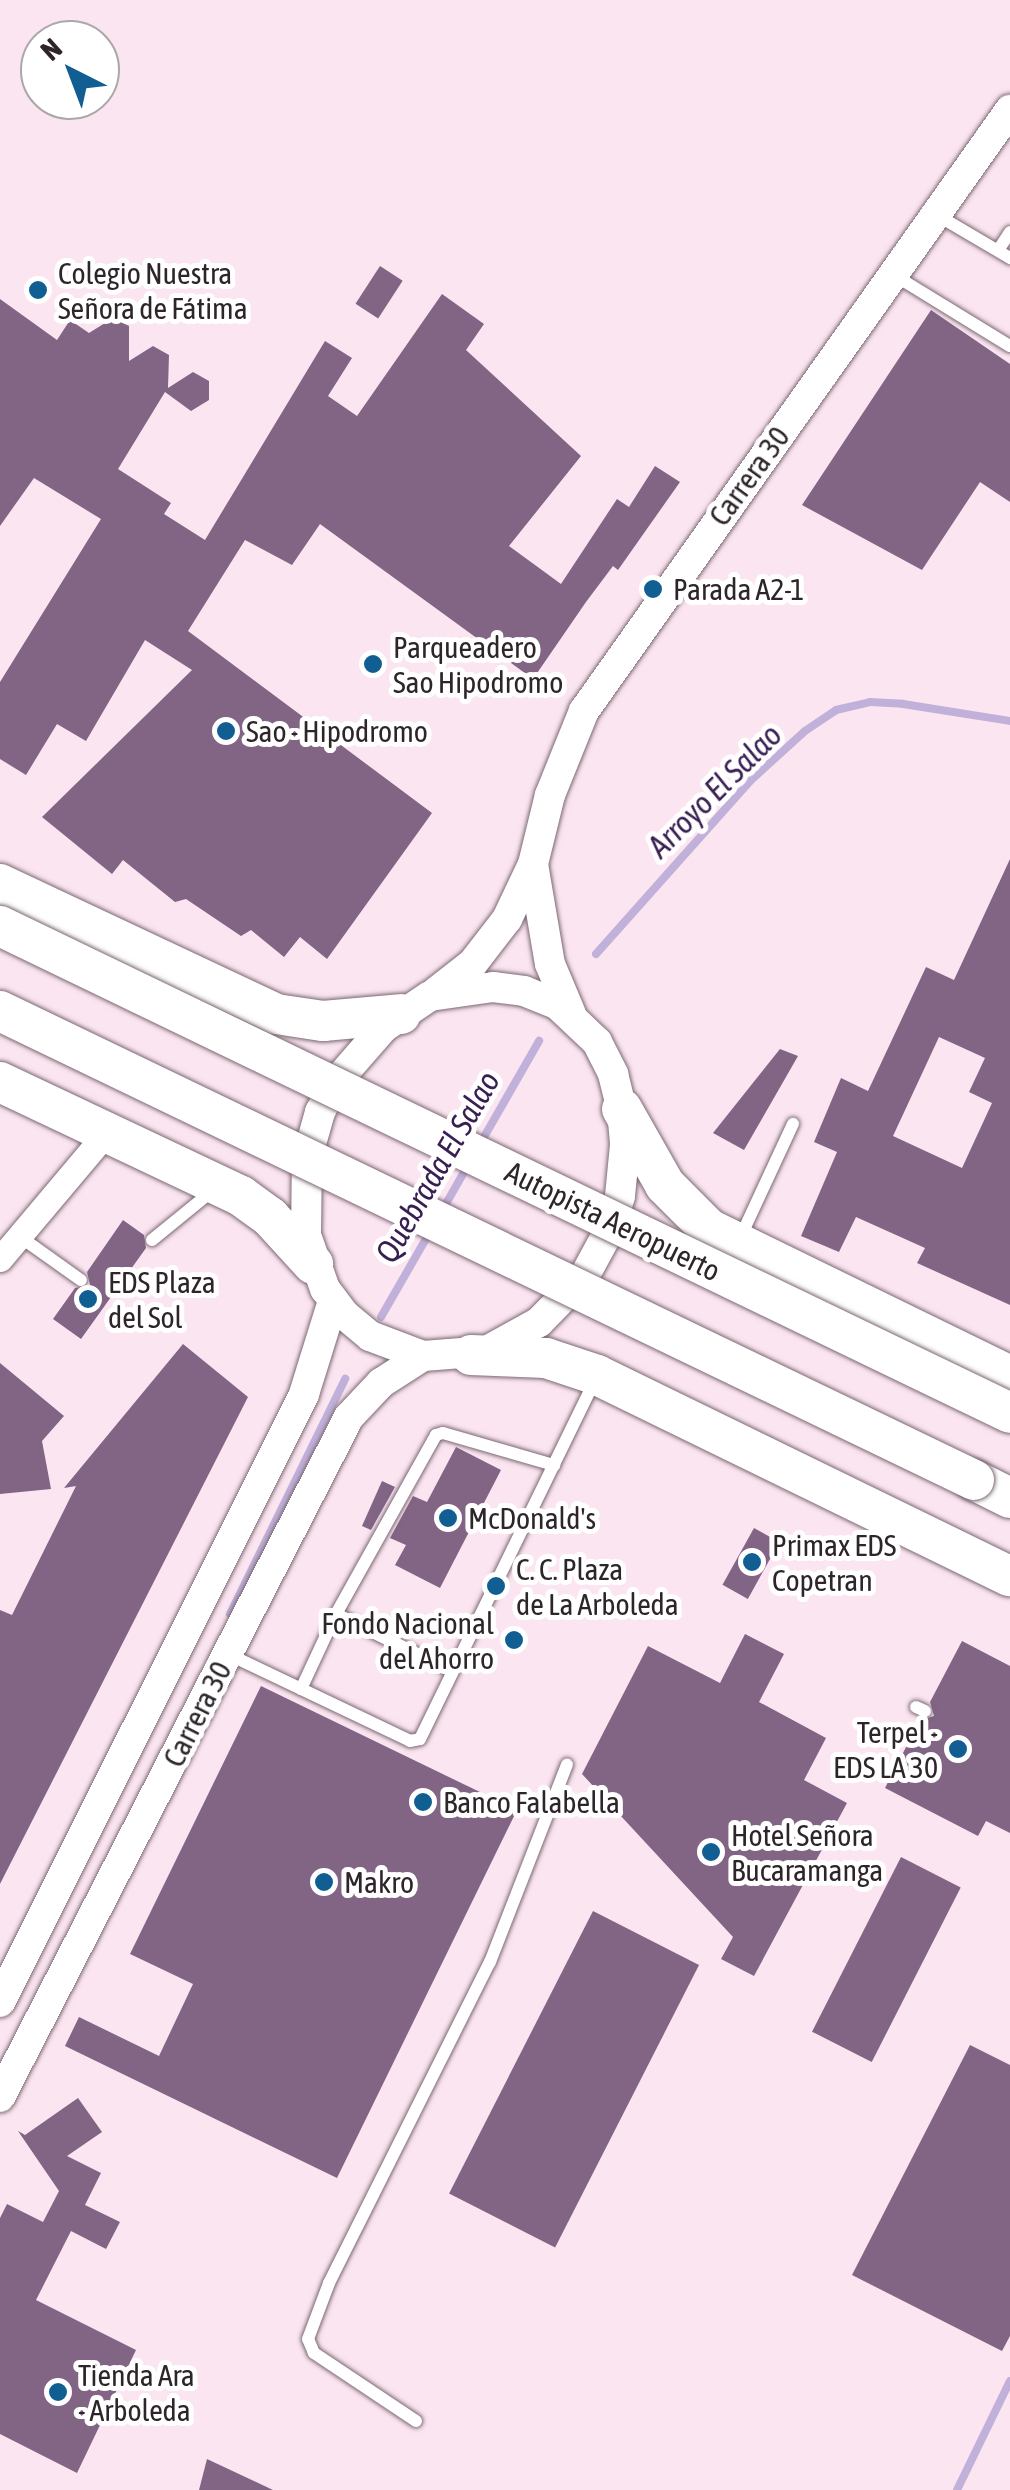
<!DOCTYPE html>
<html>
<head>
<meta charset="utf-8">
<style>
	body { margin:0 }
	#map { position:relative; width:1010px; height:2490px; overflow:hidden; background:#fbe5f1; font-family:"Asap Condensed",sans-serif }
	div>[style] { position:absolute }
	.stream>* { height:8px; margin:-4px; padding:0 4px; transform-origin:4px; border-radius:4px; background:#c1b0da }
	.building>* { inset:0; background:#826484; transform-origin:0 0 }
	.roads { filter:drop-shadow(0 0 2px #7b6872) drop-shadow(0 0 2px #7b6872) }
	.service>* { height:12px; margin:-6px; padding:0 6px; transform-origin:6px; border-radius:6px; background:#fff }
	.minor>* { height:25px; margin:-12.5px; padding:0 12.5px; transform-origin:12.5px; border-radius:12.5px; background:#fff }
	.tertiary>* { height:30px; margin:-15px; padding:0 15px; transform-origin:15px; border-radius:15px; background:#fff }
	.trunk>* { height:40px; margin:-20px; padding:0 20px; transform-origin:20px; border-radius:20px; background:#fff }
	.bridges { filter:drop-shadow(0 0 2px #7b6872) drop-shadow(0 0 2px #7b6872) }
	.trunk-bridge>* { height:40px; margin:-20px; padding:0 20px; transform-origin:20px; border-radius:20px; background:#fff }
	.dots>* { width:28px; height:28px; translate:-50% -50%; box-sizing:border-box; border:5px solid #fff; border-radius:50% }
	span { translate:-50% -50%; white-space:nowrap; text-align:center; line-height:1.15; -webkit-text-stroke:10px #fff; paint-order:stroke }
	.poi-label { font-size:30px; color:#2d252a }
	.left { translate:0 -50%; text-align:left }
	.right { translate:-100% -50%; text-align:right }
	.street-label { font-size:30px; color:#2d252a }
	.water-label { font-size:32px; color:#381f52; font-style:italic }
	.north { position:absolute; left:20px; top:20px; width:100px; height:100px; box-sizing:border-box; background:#fff; border:2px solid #aba8aa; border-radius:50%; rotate:318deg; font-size:28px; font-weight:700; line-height:40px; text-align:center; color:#2d252a }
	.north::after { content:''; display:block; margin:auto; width:35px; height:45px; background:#115f92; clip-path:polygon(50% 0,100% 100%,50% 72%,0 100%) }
</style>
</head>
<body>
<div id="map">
	<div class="stream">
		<i style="left:596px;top:954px;width:232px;rotate:-48.3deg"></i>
		<i style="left:750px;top:781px;width:74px;rotate:-42.3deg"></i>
		<i style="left:805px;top:731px;width:37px;rotate:-34deg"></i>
		<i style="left:836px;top:710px;width:35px;rotate:-13deg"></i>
		<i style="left:870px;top:702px;width:33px;rotate:3deg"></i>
		<i style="left:903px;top:704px;width:108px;rotate:9deg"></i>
		<i style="left:480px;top:1144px;width:119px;rotate:-60.2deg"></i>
		<i style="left:443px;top:1209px;width:51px;rotate:-60.4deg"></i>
		<i style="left:381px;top:1317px;width:100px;rotate:-60.1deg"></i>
		<i style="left:230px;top:1614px;width:262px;rotate:-63.9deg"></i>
		<i style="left:957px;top:2490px;width:121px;rotate:-64.1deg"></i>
	</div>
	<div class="building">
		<i style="left:380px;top:266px;width:27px;height:45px;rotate:33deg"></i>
		<i style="clip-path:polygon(442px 294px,484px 324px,466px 350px,581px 456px,509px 546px,561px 584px,617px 499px,629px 507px,655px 466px,680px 482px,618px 570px,613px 566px,586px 602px,533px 679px,320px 524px,292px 565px,245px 540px,188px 631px,432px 813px,327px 959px,300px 937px,284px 957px,251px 930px,241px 936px,186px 899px,175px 902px,123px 860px,112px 874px,42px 817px,192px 670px,145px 640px,86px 741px,57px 724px,26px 775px,0 759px,0 682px,101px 519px,34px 478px,0 526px,0 299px,57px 340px,70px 320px,89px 333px,113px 318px,129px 326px,129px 361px,153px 346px,169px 355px,168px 388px,193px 372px,209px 381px,209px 400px,191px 411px,165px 392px,118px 469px,171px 503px,164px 514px,205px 540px,325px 341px,352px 358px,328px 396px,357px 416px)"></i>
		<i style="clip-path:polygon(931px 310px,1010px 364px,1010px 502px,980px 482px,922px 570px,802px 505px)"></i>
		<i style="clip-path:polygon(evenodd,1010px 859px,1010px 1305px,917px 1263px,925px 1248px,856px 1217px,839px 1252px,801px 1236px,837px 1152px,814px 1142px,841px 1078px,868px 1091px,926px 967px,954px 980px,1010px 859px,939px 1037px,985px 1058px,969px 1092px,992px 1103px,962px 1168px,893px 1136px,939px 1037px)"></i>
		<i style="clip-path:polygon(780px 1049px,798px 1056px,744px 1150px,713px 1133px)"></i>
		<i style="clip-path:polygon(123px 1220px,144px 1235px,146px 1248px,81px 1339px,53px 1319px,75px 1288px,90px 1285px,87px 1272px)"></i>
		<i style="clip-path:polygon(183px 1344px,248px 1397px,0 1884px,0 1610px,12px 1615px,76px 1486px,64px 1488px)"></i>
		<i style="clip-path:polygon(0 1363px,64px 1416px,42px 1441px,51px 1489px,0 1494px)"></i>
		<i style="clip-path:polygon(456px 1447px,501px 1470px,440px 1588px,395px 1565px,406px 1545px,390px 1538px,413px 1496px,427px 1502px)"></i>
		<i style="clip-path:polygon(382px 1481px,395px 1487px,371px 1530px,362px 1526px)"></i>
		<i style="left:754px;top:1528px;width:29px;height:65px;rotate:29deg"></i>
		<i style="clip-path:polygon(745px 1634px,784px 1654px,759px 1702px,826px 1738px,804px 1780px,847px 1803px,754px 1976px,721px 1959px,733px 1937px,582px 1774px,648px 1646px,720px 1683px)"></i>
		<i style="clip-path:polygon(962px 1641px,1010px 1666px,1010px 1833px,986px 1821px,978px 1836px,885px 1788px,920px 1720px,934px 1716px,930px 1702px)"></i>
		<i style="clip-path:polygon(261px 1686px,517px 1810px,337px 2178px,65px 2046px,79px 2017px,159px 2056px,193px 1984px,130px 1954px)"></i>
		<i style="left:901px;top:1857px;width:67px;height:196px;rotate:27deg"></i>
		<i style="left:593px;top:1911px;width:119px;height:317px;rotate:27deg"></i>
		<i style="clip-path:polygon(970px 2045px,1010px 2065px,1010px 2336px,1002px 2351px,852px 2275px)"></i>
		<i style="clip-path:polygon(78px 2098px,102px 2132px,67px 2156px,101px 2173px,85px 2205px,120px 2222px,106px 2249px,71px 2231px,36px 2300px,136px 2350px,77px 2473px,0 2434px,0 2218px,7px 2204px,43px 2222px,59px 2191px,18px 2131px,25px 2135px)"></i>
		<i style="clip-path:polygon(207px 2459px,273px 2490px,199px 2490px)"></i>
	</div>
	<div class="roads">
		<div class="service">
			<i style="left:937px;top:215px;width:85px;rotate:30.5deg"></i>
			<i style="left:999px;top:249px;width:20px;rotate:-57deg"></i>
			<i style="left:894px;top:275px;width:136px;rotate:31.5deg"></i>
			<i style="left:19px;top:1236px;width:76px;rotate:35.4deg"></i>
			<i style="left:740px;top:1238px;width:126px;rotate:-65.1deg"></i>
			<i style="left:152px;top:1240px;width:77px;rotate:-39.2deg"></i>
			<i style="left:336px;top:1614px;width:129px;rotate:26.2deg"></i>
			<i style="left:230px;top:1655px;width:199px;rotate:25.5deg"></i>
			<i style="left:410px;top:1741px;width:10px;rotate:-11deg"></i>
			<i style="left:420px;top:1739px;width:399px;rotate:-64deg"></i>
			<i style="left:301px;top:1689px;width:83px;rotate:-65deg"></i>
			<i style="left:336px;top:1614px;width:205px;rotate:-60.8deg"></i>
			<i style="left:436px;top:1435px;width:7px;rotate:-16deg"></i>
			<i style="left:443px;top:1433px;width:116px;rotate:16.1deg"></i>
			<i style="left:916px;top:1707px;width:10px;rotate:24deg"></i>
			<i style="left:416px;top:2421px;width:123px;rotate:-146.3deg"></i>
			<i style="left:314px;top:2353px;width:15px;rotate:-113deg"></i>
			<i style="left:308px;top:2339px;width:60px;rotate:-69.4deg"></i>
			<i style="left:329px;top:2283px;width:359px;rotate:-63.4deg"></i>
			<i style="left:490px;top:1962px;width:212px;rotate:-68.7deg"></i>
		</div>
		<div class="minor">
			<i style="left:0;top:1259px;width:165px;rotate:-49.9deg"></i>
		</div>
		<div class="tertiary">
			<i style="left:533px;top:864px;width:101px;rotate:80.4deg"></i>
			<i style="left:550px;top:964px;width:54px;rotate:67.2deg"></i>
			<i style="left:493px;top:987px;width:31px;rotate:7deg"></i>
			<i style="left:524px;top:991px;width:37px;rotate:22deg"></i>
			<i style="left:558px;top:1005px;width:54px;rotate:43.5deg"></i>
			<i style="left:597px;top:1042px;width:36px;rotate:63deg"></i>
			<i style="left:613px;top:1074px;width:36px;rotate:76deg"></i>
			<i style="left:622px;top:1109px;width:36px;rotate:85deg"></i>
			<i style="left:625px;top:1145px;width:51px;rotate:95.6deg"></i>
			<i style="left:620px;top:1196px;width:34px;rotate:107deg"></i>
			<i style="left:610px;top:1229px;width:52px;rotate:118.5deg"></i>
			<i style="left:585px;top:1275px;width:66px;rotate:134.4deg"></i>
			<i style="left:539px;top:1322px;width:60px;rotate:150.9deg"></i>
			<i style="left:487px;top:1351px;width:64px;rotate:175.5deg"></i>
			<i style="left:423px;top:1356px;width:57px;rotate:-159.3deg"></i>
			<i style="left:370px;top:1336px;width:34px;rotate:-140deg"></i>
			<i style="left:344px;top:1314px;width:31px;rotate:-127deg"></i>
			<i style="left:325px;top:1289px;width:57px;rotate:-109.4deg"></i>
			<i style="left:306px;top:1235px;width:77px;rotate:-89.3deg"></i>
			<i style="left:307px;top:1158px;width:48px;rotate:-74.2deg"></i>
			<i style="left:320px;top:1112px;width:34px;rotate:-62deg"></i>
			<i style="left:336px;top:1082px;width:73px;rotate:-48.9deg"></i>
			<i style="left:384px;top:1027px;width:55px;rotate:-34deg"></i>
			<i style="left:430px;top:996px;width:64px;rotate:-8.1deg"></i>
			<i style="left:436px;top:992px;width:47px;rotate:-38.1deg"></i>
			<i style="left:473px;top:963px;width:56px;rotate:-52.3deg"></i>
			<i style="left:507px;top:919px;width:61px;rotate:-64.7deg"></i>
			<i style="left:533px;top:864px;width:71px;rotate:-76.2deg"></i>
			<i style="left:550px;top:795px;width:91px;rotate:-68deg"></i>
			<i style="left:584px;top:711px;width:737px;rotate:-54.67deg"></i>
			<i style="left:0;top:2002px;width:680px;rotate:-63.43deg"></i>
			<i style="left:304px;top:1394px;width:97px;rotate:-72.7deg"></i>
			<i style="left:0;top:2097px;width:764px;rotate:-62.83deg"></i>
			<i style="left:349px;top:1417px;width:47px;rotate:-46.7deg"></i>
			<i style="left:381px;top:1383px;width:50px;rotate:-32.7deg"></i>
		</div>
		<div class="trunk">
			<i style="left:0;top:884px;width:305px;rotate:25.2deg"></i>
			<i style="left:276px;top:1014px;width:48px;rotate:8.5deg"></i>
			<i style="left:323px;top:1021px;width:78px;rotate:-5.1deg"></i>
			<i style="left:0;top:1082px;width:267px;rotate:25.3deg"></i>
			<i style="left:241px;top:1196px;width:36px;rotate:36deg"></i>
			<i style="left:270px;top:1217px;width:64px;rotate:47.5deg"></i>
			<i style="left:622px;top:1109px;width:87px;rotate:60.5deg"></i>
			<i style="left:665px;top:1185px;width:62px;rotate:45deg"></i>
			<i style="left:709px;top:1229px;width:335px;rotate:26deg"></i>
			<i style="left:471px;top:1355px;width:75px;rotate:2.3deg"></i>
			<i style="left:546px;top:1358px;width:54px;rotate:18.4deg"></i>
			<i style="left:597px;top:1375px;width:459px;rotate:26deg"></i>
			<i style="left:974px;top:1480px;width:40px;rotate:26.6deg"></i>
		</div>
	</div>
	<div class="bridges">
		<div class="trunk-bridge">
			<i style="left:0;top:926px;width:1121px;rotate:25.74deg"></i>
			<i style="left:0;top:1011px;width:1081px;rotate:25.71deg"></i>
		</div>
	</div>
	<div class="dots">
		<i style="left:38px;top:290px;background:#115f92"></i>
		<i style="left:653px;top:589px;background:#115f92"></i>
		<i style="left:373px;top:664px;background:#115f92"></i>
		<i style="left:226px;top:731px;background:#115f92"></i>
		<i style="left:88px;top:1299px;background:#115f92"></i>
		<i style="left:448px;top:1518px;background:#115f92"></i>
		<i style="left:752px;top:1562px;background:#115f92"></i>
		<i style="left:496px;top:1586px;background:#115f92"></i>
		<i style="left:514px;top:1640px;background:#115f92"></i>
		<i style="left:958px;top:1749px;background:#115f92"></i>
		<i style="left:423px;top:1802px;background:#115f92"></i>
		<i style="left:711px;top:1852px;background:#115f92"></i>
		<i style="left:324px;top:1882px;background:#115f92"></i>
		<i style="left:58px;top:2392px;background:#115f92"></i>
	</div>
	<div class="poi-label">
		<span class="left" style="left:58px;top:290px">Colegio Nuestra<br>Señora de Fátima</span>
		<span class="left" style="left:673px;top:589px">Parada A2-1</span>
		<span class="left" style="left:393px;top:664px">Parqueadero<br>Sao Hipodromo</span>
		<span class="left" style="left:246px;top:731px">Sao - Hipodromo</span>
		<span class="left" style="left:108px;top:1299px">EDS Plaza<br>del Sol</span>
		<span class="left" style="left:468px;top:1518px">McDonald's</span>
		<span class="left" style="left:772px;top:1562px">Primax EDS<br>Copetran</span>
		<span class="left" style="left:516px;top:1586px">C. C. Plaza<br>de La Arboleda</span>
		<span class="right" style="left:494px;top:1640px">Fondo Nacional<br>del Ahorro</span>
		<span class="right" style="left:938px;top:1749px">Terpel -<br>EDS LA 30</span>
		<span class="left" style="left:443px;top:1802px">Banco Falabella</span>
		<span class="left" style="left:731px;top:1852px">Hotel Señora<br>Bucaramanga</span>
		<span class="left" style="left:344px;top:1882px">Makro</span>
		<span class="left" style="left:78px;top:2392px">Tienda Ara<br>- Arboleda</span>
	</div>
	<div class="street-label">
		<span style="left:749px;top:476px;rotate:-54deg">Carrera 30</span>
		<span style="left:613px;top:1221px;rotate:26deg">Autopista Aeropuerto</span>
		<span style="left:197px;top:1714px;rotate:-63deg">Carrera 30</span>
	</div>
	<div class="water-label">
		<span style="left:715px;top:791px;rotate:-45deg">Arroyo El Salao</span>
		<span style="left:438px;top:1167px;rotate:-60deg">Quebrada El Salao</span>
	</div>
	<div class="north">N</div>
</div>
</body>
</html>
